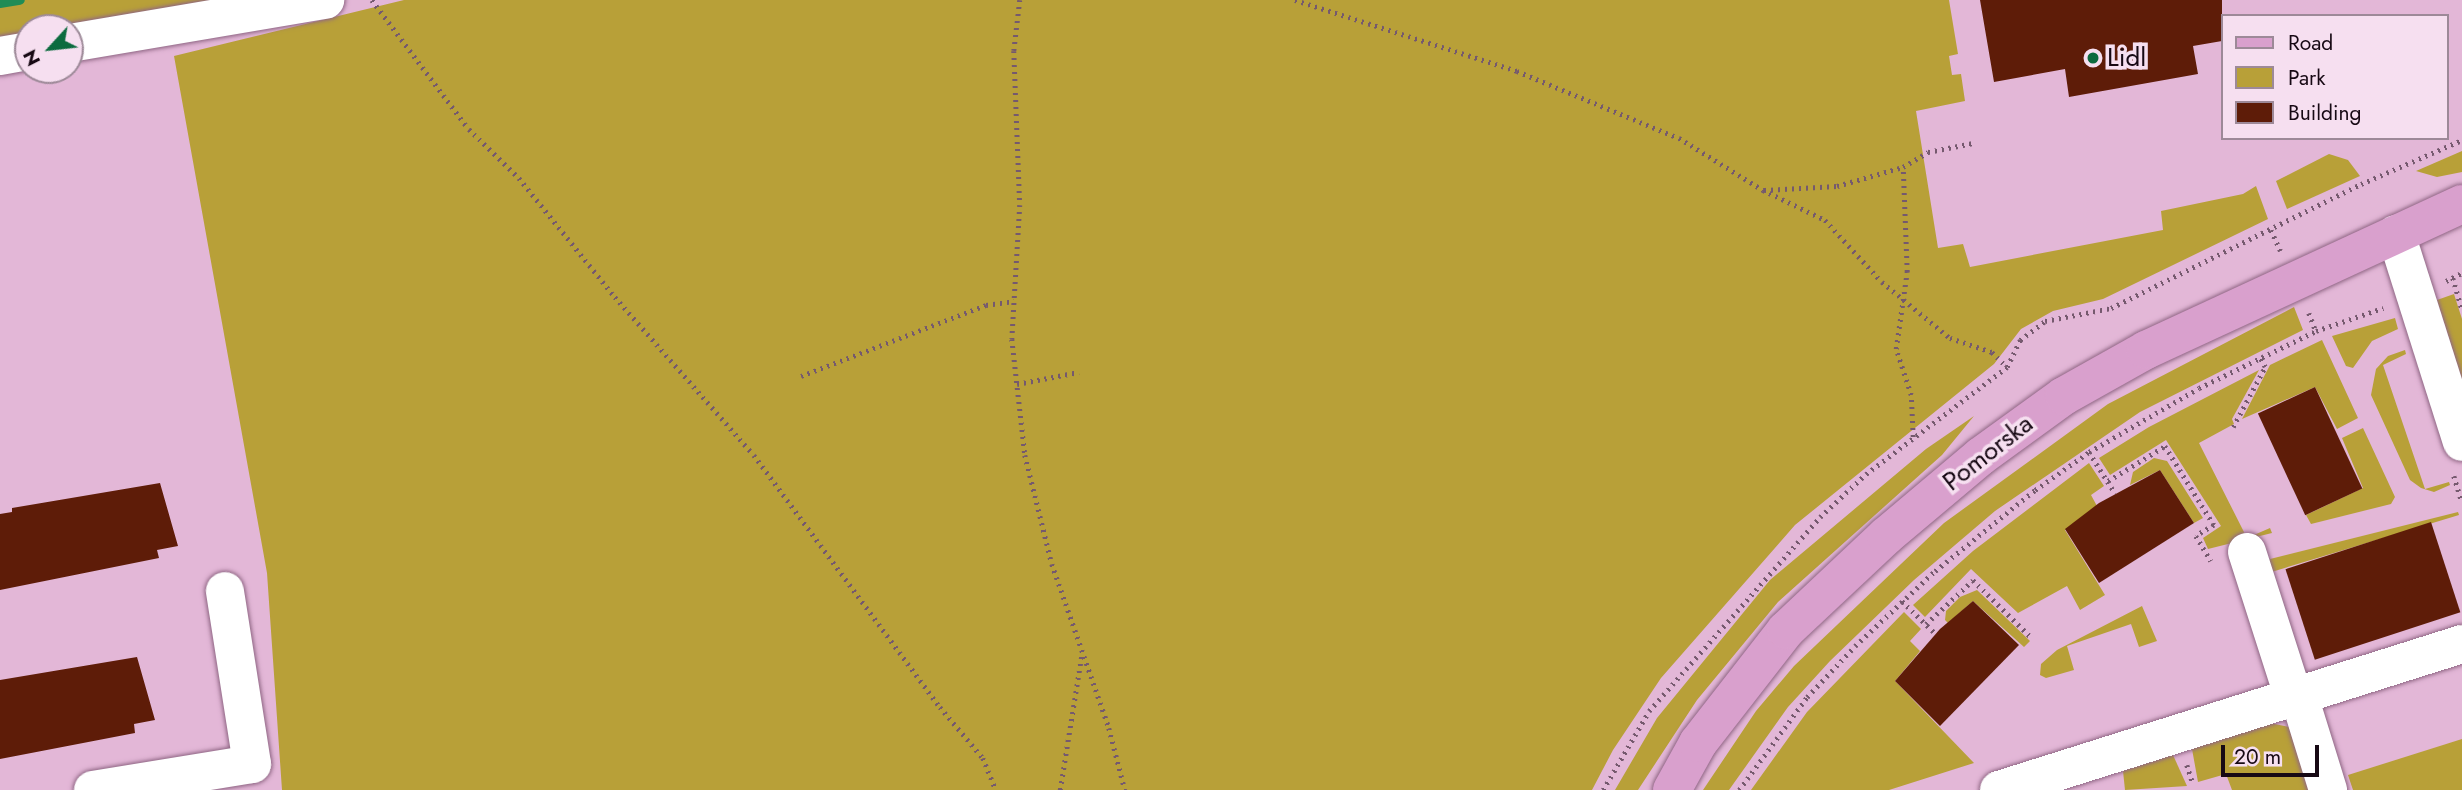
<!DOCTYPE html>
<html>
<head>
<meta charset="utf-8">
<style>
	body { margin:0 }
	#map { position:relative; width:2462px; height:790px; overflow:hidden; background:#e3b7d7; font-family:Jost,sans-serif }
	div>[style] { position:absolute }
	.green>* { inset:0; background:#b8a038 }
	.stream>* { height:10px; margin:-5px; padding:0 5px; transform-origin:5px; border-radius:5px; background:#1f8c56 }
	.building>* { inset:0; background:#5e1c08; transform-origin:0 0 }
	.path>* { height:4.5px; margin-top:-2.25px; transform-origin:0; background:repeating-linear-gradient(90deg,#75596e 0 2px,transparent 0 7px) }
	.roads { filter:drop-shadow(0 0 2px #8f6684) drop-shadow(0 0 2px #8f6684) }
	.minor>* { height:38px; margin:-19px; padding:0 19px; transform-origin:19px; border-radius:19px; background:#fff }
	.major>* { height:38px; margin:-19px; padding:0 19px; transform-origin:19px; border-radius:19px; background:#d9a0cd }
	.dots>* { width:19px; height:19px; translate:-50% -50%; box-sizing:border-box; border:4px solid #f6dff0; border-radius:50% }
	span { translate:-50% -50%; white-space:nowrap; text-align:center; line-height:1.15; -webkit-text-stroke:7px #f6dff0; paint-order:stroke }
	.poi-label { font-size:26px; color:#170914 }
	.left { translate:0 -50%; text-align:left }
	.street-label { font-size:26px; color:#170914 }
	.legend { position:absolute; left:2221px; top:14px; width:228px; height:126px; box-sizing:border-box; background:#f6dff0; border:2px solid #9d8998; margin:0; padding:9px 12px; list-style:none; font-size:21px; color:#170914 }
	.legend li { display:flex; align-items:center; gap:14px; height:35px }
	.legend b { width:35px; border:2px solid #9d8998 }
	.north { position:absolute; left:14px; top:14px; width:70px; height:70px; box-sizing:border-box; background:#f6dff0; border:2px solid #9d8998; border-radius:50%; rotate:243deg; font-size:19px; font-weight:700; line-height:28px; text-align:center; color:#170914 }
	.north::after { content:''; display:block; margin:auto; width:24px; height:32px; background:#0c6b3f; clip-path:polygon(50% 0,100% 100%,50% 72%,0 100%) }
	.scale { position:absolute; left:2221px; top:745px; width:98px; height:32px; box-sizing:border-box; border:4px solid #170914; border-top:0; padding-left:9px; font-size:21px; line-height:24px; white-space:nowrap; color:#170914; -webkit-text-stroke:5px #f6dff0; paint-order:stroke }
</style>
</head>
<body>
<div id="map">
	<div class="green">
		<i style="clip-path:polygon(0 0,268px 0,70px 28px,28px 28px,28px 39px,0 44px)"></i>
		<i style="clip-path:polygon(404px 0,1949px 0,1958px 54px,1949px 56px,1952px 75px,1961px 74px,1965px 101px,1916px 111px,1938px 248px,1963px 244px,1970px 267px,2163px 230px,2161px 211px,2243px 194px,2256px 186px,2268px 219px,2103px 299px,2053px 311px,2021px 329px,1994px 364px,1795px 525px,1661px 678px,1613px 750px,1592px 790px,282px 790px,267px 573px,174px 56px)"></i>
		<i style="clip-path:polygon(2462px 151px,2462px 172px,2437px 177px,2416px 171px)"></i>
		<i style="clip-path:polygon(2329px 154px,2348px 160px,2360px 176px,2287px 209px,2276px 181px)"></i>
		<i style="clip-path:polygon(2454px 294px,2462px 319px,2462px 380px,2437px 300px)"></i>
		<i style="clip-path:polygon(2294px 307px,2303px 330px,2140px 412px,1995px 511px,1914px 580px,1830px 661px,1788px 707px,1729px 790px,1703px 790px,1756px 711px,1794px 666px,1944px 523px,2108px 404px)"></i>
		<i style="clip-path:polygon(2395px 318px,2398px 329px,2372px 341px,2353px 368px,2346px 366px,2332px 336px)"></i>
		<i style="clip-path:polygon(2322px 340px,2358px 418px,2337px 429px,2315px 387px,2242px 419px,2270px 365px)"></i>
		<i style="clip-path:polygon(2405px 350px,2406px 354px,2383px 365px,2425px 489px,2449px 482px,2450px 485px,2434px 492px,2421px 488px,2410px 480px,2371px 395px,2376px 369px,2388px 356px)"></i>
		<i style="clip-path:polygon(2259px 370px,2232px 419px,2234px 424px,2199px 443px,2247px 538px,2270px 528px,2272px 533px,2208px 549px,2203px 538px,2221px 526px,2166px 440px,2110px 475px,2099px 458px,2149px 427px)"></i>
		<i style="clip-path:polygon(1974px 416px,1942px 455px,1778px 602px,1697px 700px,1638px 790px,1615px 790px,1657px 718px,1770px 580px,1926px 449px)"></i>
		<i style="clip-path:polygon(2363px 428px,2395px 497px,2391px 504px,2311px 524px,2306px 515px,2363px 488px,2342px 438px)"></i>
		<i style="clip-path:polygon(2154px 458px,2167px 461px,2203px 518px,2194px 523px,2160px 470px,2130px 485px,2133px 472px)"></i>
		<i style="clip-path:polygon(2089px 463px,2104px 486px,2091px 495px,2097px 506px,2065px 530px,2105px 595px,2080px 610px,2067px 586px,2018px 613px,1971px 569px,1925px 617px,1913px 605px,1973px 551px)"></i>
		<i style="clip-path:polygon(2458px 512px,2459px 515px,2265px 574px,2270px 559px)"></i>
		<i style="clip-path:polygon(1977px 590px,2030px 641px,2024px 647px,1973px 601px,1948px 623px,1945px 620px,1946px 611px,1960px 597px)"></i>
		<i style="clip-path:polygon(2142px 606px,2157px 641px,2139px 647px,2131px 624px,2067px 646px,2074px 670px,2046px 678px,2040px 675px,2041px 664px,2057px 650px)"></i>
		<i style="clip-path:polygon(1904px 612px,1921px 629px,1910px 641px,1920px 651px,1895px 681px,1974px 763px,1889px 790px,1751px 790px,1807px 712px)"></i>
		<i style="clip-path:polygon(2270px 723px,2289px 727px,2310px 790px,2232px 790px,2226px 774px,2198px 782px,2192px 749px)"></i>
		<i style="clip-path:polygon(2462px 739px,2462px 790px,2353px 790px,2348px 775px)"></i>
		<i style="clip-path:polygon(2173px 755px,2187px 786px,2125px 790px,2123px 771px)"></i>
	</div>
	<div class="stream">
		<i style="left:0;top:3px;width:20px;rotate:-9deg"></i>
	</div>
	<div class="building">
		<i style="clip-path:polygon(1980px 0,2222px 0,2222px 41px,2193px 46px,2198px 74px,2069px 97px,2065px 69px,1994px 82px)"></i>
		<i style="left:2315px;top:387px;width:112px;height:63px;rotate:65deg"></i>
		<i style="clip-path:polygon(2160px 470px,2194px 523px,2099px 583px,2065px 529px,2099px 503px)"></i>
		<i style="clip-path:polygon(160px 483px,178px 546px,157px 550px,159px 558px,0 590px,0 514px,12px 512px,12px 508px)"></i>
		<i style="left:2431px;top:522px;width:95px;height:153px;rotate:72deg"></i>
		<i style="clip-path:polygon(1973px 601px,2019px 645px,1940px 726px,1895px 681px,1940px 629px)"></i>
		<i style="clip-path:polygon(137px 657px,155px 720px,134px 724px,135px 733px,0 759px,0 680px)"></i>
	</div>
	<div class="path">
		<i style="left:372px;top:0;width:161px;rotate:53.1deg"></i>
		<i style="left:469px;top:129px;width:70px;rotate:44.4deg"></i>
		<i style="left:519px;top:178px;width:153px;rotate:51.1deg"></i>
		<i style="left:615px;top:297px;width:210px;rotate:48.7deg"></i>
		<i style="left:754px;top:455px;width:313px;rotate:53.6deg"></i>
		<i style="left:940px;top:707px;width:67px;rotate:49.9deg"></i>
		<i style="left:983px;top:758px;width:35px;rotate:68deg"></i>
		<i style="left:1020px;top:0;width:51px;rotate:96.7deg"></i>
		<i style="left:1014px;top:51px;width:154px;rotate:87.8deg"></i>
		<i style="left:1020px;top:205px;width:134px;rotate:93.4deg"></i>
		<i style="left:1012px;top:339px;width:117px;rotate:83.6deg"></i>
		<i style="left:1025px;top:455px;width:112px;rotate:76.1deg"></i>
		<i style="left:1052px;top:564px;width:174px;rotate:70.8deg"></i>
		<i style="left:1109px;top:728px;width:64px;rotate:75.5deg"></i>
		<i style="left:1295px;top:0;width:233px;rotate:17.7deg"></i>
		<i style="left:1517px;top:71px;width:175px;rotate:22.5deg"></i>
		<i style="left:1679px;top:138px;width:99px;rotate:31.8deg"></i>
		<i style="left:1763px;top:190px;width:69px;rotate:25.8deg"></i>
		<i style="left:1825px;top:220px;width:84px;rotate:47.4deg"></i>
		<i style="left:1882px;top:282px;width:88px;rotate:39.5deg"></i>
		<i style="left:1950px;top:338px;width:44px;rotate:18.4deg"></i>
		<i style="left:1992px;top:352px;width:20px;rotate:45deg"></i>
		<i style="left:1764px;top:190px;width:73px;rotate:-3.1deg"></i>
		<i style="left:1837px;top:186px;width:69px;rotate:-16.1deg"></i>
		<i style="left:2271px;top:230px;width:23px;rotate:65deg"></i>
		<i style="left:2453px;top:278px;width:32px;rotate:74deg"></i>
		<i style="left:2446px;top:281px;width:18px;rotate:-27deg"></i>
		<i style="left:2309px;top:313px;width:19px;rotate:69deg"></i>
		<i style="left:801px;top:376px;width:198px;rotate:-21deg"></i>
		<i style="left:986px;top:305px;width:28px;rotate:-8deg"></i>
		<i style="left:1017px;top:384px;width:63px;rotate:-11deg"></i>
		<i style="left:2233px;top:427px;width:68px;rotate:-61.9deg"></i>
		<i style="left:2265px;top:367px;width:10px;rotate:-119deg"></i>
		<i style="left:1913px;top:437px;width:42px;rotate:-92.7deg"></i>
		<i style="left:1911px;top:395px;width:48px;rotate:-108.1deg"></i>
		<i style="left:1896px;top:349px;width:78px;rotate:-81.9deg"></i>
		<i style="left:1907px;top:272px;width:105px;rotate:-92.2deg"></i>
		<i style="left:1903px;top:167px;width:29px;rotate:-31deg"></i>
		<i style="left:1928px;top:152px;width:46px;rotate:-11.3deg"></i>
		<i style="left:2089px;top:452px;width:49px;rotate:57.6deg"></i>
		<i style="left:2454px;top:476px;width:27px;rotate:73deg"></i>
		<i style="left:2108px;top:481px;width:67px;rotate:-31.6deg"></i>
		<i style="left:2165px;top:446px;width:93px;rotate:58.2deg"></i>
		<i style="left:2214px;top:525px;width:21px;rotate:149deg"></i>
		<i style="left:2196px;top:536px;width:29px;rotate:59deg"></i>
		<i style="left:1902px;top:601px;width:46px;rotate:44.1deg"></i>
		<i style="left:1926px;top:624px;width:64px;rotate:-43.1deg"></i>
		<i style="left:1973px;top:580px;width:83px;rotate:44.5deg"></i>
		<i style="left:2187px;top:765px;width:20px;rotate:72deg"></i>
		<i style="left:1060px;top:790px;width:139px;rotate:-80.9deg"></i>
		<i style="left:1603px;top:790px;width:91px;rotate:-59.8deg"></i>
		<i style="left:1649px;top:711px;width:259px;rotate:-48.6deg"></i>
		<i style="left:1820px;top:517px;width:63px;rotate:-43.1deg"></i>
		<i style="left:1866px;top:474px;width:177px;rotate:-37.2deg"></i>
		<i style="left:2007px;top:367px;width:30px;rotate:-64deg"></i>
		<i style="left:2020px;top:340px;width:31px;rotate:-37deg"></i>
		<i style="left:2045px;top:321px;width:67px;rotate:-11.1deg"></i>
		<i style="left:2111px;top:308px;width:279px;rotate:-26.4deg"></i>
		<i style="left:2361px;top:184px;width:110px;rotate:-23.5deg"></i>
		<i style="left:1739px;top:790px;width:115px;rotate:-53.8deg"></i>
		<i style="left:1807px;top:697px;width:70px;rotate:-46.7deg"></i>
		<i style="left:1855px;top:646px;width:110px;rotate:-43.2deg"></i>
		<i style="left:1935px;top:571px;width:129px;rotate:-39deg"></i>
		<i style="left:2035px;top:490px;width:66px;rotate:-35.1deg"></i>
		<i style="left:2089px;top:452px;width:127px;rotate:-30.2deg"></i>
		<i style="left:2199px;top:388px;width:130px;rotate:-26deg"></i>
		<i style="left:2316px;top:331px;width:71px;rotate:-18.9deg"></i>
	</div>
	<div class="roads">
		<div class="minor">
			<i style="left:70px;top:43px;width:259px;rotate:-9.6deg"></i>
			<i style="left:0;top:56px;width:28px;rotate:-10deg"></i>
			<i style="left:2396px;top:234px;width:218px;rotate:72.4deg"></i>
			<i style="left:2247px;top:552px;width:150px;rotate:72.2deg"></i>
			<i style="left:2298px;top:693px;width:102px;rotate:72.8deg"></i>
			<i style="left:93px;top:790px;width:161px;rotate:-9.3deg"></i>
			<i style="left:252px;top:764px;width:175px;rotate:-98.9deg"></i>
			<i style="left:1999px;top:790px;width:485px;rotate:-17.5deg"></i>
		</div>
		<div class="major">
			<i style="left:1672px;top:790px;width:54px;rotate:-61deg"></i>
			<i style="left:1698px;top:743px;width:143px;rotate:-52.1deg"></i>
			<i style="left:1786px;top:630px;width:137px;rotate:-43.2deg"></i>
			<i style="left:1886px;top:536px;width:124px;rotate:-40.1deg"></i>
			<i style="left:1981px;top:456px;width:102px;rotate:-35.9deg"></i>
			<i style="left:2064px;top:396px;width:94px;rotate:-29.3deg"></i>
			<i style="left:2146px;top:350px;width:348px;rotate:-24.8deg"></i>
		</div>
	</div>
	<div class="dots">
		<i style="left:2093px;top:58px;background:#0c6b3f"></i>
	</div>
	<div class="poi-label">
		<span class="left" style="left:2107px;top:58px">Lidl</span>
	</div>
	<div class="street-label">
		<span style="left:1988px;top:453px;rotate:-38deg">Pomorska</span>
	</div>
	<ul class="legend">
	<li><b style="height:9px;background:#d9a0cd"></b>Road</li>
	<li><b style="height:19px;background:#b8a038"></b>Park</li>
	<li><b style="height:19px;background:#5e1c08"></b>Building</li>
	</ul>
	<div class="north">N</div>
	<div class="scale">20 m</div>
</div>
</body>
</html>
